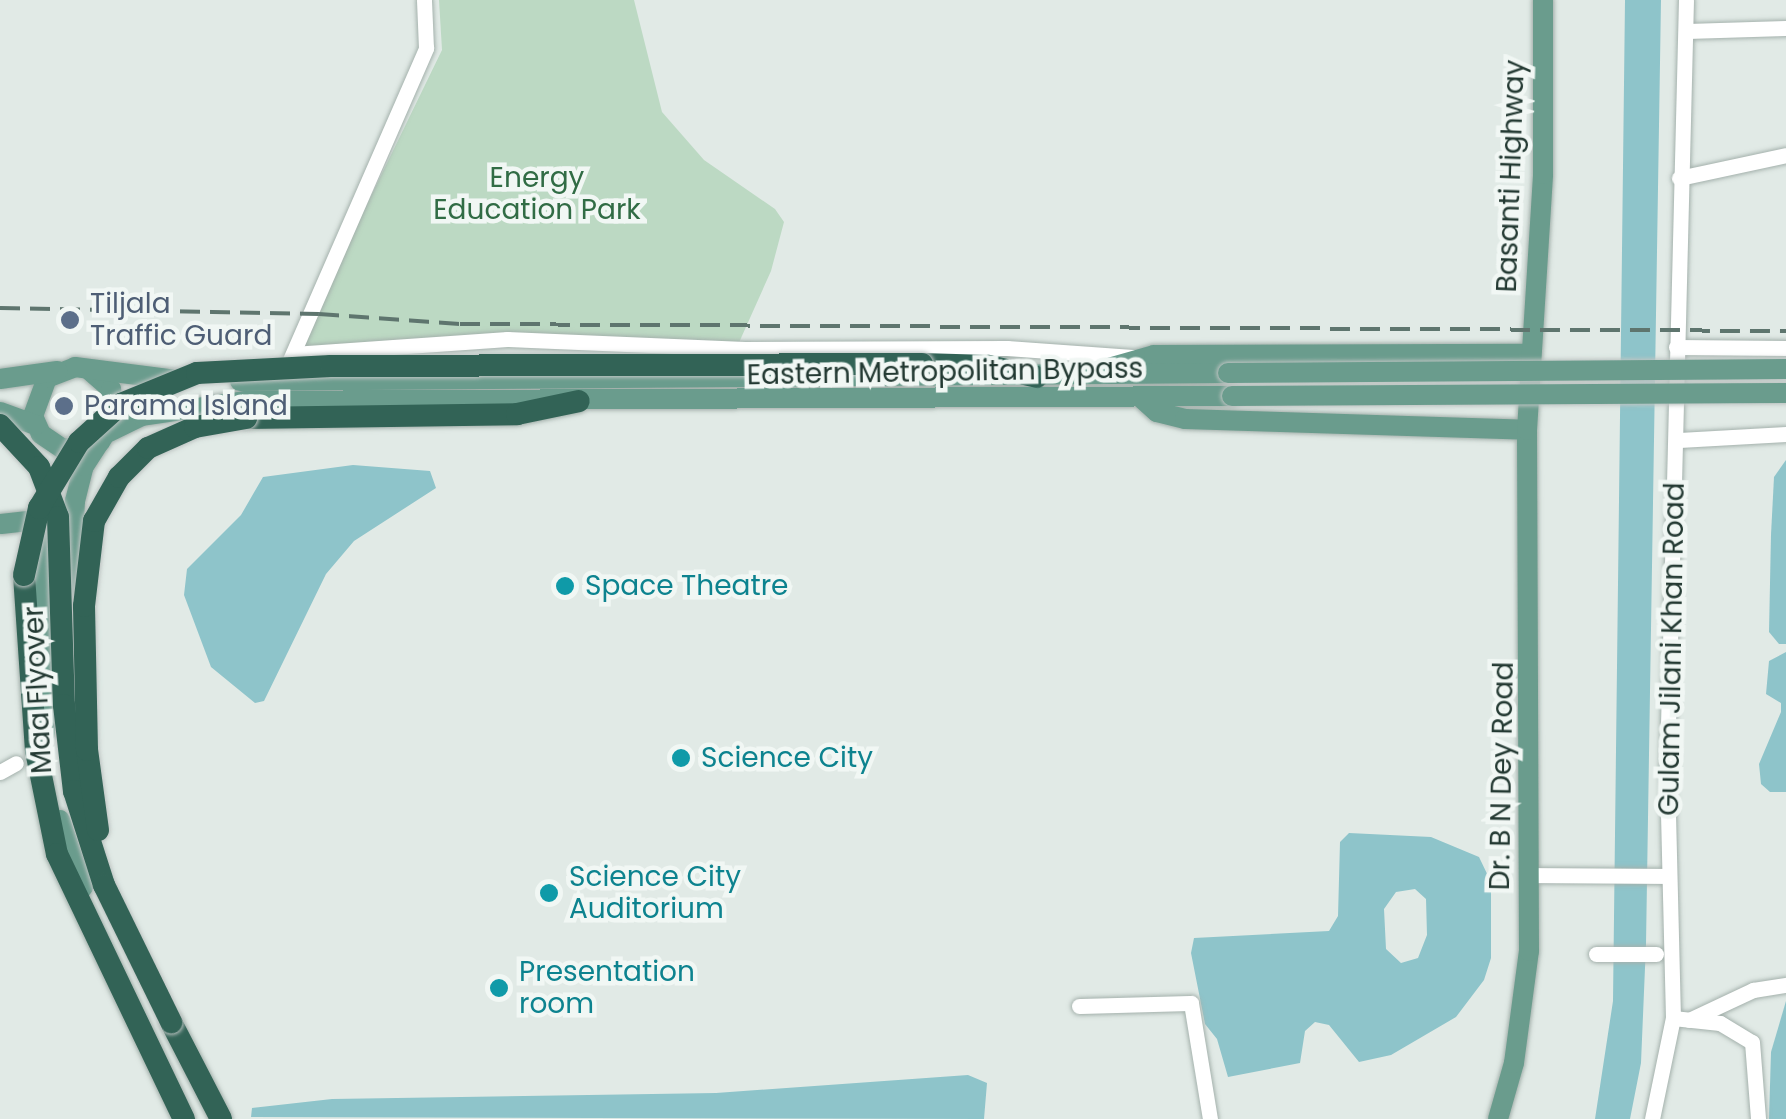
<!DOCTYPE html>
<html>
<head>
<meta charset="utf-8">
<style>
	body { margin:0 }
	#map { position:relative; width:1786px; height:1119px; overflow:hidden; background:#e1eae6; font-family:Poppins,sans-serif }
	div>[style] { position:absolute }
	.green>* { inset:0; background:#bcd9c3 }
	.water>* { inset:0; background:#8ec4ca }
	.roads { filter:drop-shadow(0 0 2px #a4b1ac) drop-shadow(0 0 2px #a4b1ac) }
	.minor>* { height:15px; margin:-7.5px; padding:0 7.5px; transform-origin:7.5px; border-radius:7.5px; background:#fff }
	.major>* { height:20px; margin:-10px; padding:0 10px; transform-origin:10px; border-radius:10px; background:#6a9c8d }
	.highway>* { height:22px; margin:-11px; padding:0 11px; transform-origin:11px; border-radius:11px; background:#326356 }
	.rail>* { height:4px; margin-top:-2px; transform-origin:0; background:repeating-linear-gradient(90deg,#5e756e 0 20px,transparent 0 30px) }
	.bridges { filter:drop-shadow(0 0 2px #bdc4c2) drop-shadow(0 0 2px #bdc4c2) }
	.major-bridge>* { height:20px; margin:-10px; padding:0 10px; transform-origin:10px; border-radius:10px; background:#6a9c8d }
	.highway-bridge>* { height:22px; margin:-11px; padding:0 11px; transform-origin:11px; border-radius:11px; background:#326356 }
	.dots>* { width:28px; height:28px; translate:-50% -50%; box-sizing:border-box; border:5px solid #f1f7f4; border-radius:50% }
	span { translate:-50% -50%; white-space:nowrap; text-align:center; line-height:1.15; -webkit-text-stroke:9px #f1f7f4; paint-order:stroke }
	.street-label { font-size:28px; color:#233932 }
	.park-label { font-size:28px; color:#316c45 }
	.service-label { font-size:28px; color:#4e5e75 }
	.left { translate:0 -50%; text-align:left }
	.culture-label { font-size:28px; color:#0d838f }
</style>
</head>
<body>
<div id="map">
	<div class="green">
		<i style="clip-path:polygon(439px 0,634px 0,662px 112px,704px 160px,775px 209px,784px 222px,771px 271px,737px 347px,307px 348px,300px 342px,442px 50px)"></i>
	</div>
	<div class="water">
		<i style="clip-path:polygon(1625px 0,1661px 0,1646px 944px,1641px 1063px,1630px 1119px,1595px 1119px,1613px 1001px)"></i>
		<i style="clip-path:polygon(1786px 460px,1786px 644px,1779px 644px,1769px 632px,1771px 535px,1774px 477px)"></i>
		<i style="clip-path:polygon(353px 465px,430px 471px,436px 488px,354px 541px,326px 574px,264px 701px,255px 703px,211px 667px,184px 595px,187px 569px,241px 515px,263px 477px)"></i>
		<i style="clip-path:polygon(1786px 652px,1786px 792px,1770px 792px,1761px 784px,1759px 764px,1781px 712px,1781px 703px,1766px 694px,1769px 661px)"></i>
		<i style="clip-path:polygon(evenodd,1349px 833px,1431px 837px,1479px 857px,1491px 882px,1491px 958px,1484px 980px,1456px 1017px,1391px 1055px,1359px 1062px,1329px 1025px,1315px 1022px,1305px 1031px,1300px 1063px,1228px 1077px,1217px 1039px,1205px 1024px,1191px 953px,1194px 938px,1329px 931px,1338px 916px,1340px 842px,1349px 833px,1415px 889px,1426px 899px,1427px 935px,1418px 958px,1401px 963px,1386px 949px,1384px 909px,1396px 892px,1415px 889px)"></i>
		<i style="clip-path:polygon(1786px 1001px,1786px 1119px,1769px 1119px,1771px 1052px)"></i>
		<i style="clip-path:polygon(968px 1075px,987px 1083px,984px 1119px,251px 1117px,252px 1108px,332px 1099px,716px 1093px)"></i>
	</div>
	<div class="roads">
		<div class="minor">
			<i style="left:1686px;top:31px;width:100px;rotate:-1.7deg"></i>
			<i style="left:1679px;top:178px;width:109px;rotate:-12.1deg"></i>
			<i style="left:1676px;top:347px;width:110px;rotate:0.5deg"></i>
			<i style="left:293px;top:354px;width:215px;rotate:-4deg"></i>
			<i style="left:507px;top:339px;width:238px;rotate:2.4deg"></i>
			<i style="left:745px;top:349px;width:262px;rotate:-0.2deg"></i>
			<i style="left:1007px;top:348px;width:126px;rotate:4.1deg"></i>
			<i style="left:289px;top:362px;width:343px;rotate:-66.4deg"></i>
			<i style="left:426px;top:48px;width:48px;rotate:-92.4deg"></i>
			<i style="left:1679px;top:440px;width:107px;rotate:-3.2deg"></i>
			<i style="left:0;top:772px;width:18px;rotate:-29deg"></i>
			<i style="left:1527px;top:875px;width:141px;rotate:0.4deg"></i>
			<i style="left:1596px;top:954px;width:60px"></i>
			<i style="left:1079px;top:1006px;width:112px;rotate:-1.5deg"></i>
			<i style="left:1191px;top:1003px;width:118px;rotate:80.7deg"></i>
			<i style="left:1673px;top:1018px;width:47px;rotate:6.1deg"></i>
			<i style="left:1720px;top:1023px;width:37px;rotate:31deg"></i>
			<i style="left:1752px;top:1042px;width:77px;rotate:85.5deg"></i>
			<i style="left:1689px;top:1020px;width:71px;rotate:-25.1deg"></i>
			<i style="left:1753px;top:990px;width:33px;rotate:-9deg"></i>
			<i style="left:1652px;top:1119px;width:103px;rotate:-78.3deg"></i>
			<i style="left:1673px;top:1018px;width:252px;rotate:-91.4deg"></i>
			<i style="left:1667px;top:766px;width:766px;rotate:-88.58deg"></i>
		</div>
		<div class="major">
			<i style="left:89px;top:370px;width:29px;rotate:41deg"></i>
			<i style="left:111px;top:389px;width:29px;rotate:82deg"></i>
			<i style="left:115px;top:418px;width:28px;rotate:122deg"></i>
			<i style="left:100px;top:442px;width:38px;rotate:169deg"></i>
			<i style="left:63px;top:449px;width:27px;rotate:-146deg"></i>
			<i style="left:41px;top:434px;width:20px;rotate:-114deg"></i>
			<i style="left:33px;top:416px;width:40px;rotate:-69.8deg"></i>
			<i style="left:47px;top:378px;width:30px;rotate:-21deg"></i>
			<i style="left:75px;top:367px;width:102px;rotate:7.3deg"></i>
			<i style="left:1101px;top:370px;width:55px;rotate:-15.8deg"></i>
			<i style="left:1154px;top:355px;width:375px;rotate:-0.2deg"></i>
			<i style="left:0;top:379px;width:58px;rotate:-8deg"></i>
			<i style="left:240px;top:381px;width:988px;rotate:-0.46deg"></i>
			<i style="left:1139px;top:396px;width:24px;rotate:42deg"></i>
			<i style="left:1157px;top:412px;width:29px;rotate:14deg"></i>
			<i style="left:1185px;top:419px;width:342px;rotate:1.8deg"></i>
			<i style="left:0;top:412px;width:38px;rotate:20deg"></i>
			<i style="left:109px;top:432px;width:37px;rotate:-26deg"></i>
			<i style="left:142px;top:416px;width:104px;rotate:-8.3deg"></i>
			<i style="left:245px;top:401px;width:987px;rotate:-0.29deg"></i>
			<i style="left:1px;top:524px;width:45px;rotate:-6.3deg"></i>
			<i style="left:71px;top:608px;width:107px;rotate:-87.9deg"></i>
			<i style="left:75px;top:501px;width:36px;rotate:-76deg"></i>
			<i style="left:84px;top:466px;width:27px;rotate:-57deg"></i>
			<i style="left:45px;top:733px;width:231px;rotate:-89.8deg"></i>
			<i style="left:60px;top:820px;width:71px;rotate:71.1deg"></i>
			<i style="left:1498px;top:1119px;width:58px;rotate:-74.1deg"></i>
			<i style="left:1514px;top:1063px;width:113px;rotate:-82.4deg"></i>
			<i style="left:1529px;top:951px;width:521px;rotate:-90.22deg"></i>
			<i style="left:1527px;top:430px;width:256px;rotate:-86.4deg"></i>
			<i style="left:1543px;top:174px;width:174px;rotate:-90deg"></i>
		</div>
		<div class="highway">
			<i style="left:922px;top:364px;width:67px;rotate:1.7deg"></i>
			<i style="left:989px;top:366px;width:49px;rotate:12.9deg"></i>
			<i style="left:246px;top:418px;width:271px;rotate:-0.8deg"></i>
			<i style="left:517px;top:414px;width:63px;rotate:-11.8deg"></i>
			<i style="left:24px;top:575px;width:176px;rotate:86.1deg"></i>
			<i style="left:36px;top:751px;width:105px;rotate:78.5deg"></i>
			<i style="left:57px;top:854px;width:294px;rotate:64.4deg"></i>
			<i style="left:171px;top:1022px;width:109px;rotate:62.7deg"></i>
		</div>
	</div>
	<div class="rail">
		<i style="left:0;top:308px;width:319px;rotate:1.1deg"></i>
		<i style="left:319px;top:314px;width:141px;rotate:4.1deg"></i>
		<i style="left:460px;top:324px;width:1326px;rotate:0.3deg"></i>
	</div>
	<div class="bridges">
		<div class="major-bridge">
			<i style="left:1228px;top:373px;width:558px;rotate:-0.41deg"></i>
			<i style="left:1232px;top:396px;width:554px;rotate:-0.31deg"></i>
		</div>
		<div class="highway-bridge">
			<i style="left:0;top:425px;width:57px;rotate:47.1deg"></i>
			<i style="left:39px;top:467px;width:53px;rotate:69.2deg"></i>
			<i style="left:58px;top:517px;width:188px;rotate:88.2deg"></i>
			<i style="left:64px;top:705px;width:87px;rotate:83.4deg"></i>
			<i style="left:74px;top:791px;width:99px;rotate:72.3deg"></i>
			<i style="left:104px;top:885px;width:153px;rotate:63.9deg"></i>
			<i style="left:24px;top:575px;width:69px;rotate:-77.4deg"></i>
			<i style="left:39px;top:508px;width:77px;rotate:-58.8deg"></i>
			<i style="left:79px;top:442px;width:57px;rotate:-42.1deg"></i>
			<i style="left:121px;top:404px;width:82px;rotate:-22.2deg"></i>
			<i style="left:197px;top:373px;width:134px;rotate:-3deg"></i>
			<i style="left:331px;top:366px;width:591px;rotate:-0.19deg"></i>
			<i style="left:98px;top:830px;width:81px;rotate:-97.8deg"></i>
			<i style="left:87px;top:750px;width:144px;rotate:-91.2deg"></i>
			<i style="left:84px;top:606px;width:86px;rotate:-83.3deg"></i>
			<i style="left:94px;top:521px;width:51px;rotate:-60.4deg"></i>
			<i style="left:119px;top:477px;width:41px;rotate:-45deg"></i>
			<i style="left:148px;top:448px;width:51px;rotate:-24.1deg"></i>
			<i style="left:195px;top:427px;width:52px;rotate:-10deg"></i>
		</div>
	</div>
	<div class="dots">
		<i style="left:70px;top:320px;background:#5c6f8a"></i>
		<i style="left:64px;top:406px;background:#5c6f8a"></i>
		<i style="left:565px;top:586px;background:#0f9aa8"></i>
		<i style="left:681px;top:758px;background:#0f9aa8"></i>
		<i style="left:549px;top:893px;background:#0f9aa8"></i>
		<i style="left:499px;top:988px;background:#0f9aa8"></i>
	</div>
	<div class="street-label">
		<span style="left:1511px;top:176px;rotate:-88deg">Basanti Highway</span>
		<span style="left:945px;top:372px;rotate:-1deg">Eastern Metropolitan Bypass</span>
		<span style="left:1672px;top:649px;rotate:-89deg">Gulam Jilani Khan Road</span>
		<span style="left:38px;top:690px;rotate:-93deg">Maa Flyover</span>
		<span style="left:1502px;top:776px;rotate:-89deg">Dr. B N Dey Road</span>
	</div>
	<div class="park-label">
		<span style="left:537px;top:194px">Energy<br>Education Park</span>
	</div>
	<div class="service-label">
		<span class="left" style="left:90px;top:320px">Tiljala<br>Traffic Guard</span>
		<span class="left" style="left:84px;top:406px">Parama Island</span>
	</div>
	<div class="culture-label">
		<span class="left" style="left:585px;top:586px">Space Theatre</span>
		<span class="left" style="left:701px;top:758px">Science City</span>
		<span class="left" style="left:569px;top:893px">Science City<br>Auditorium</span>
		<span class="left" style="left:519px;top:988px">Presentation<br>room</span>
	</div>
</div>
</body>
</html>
